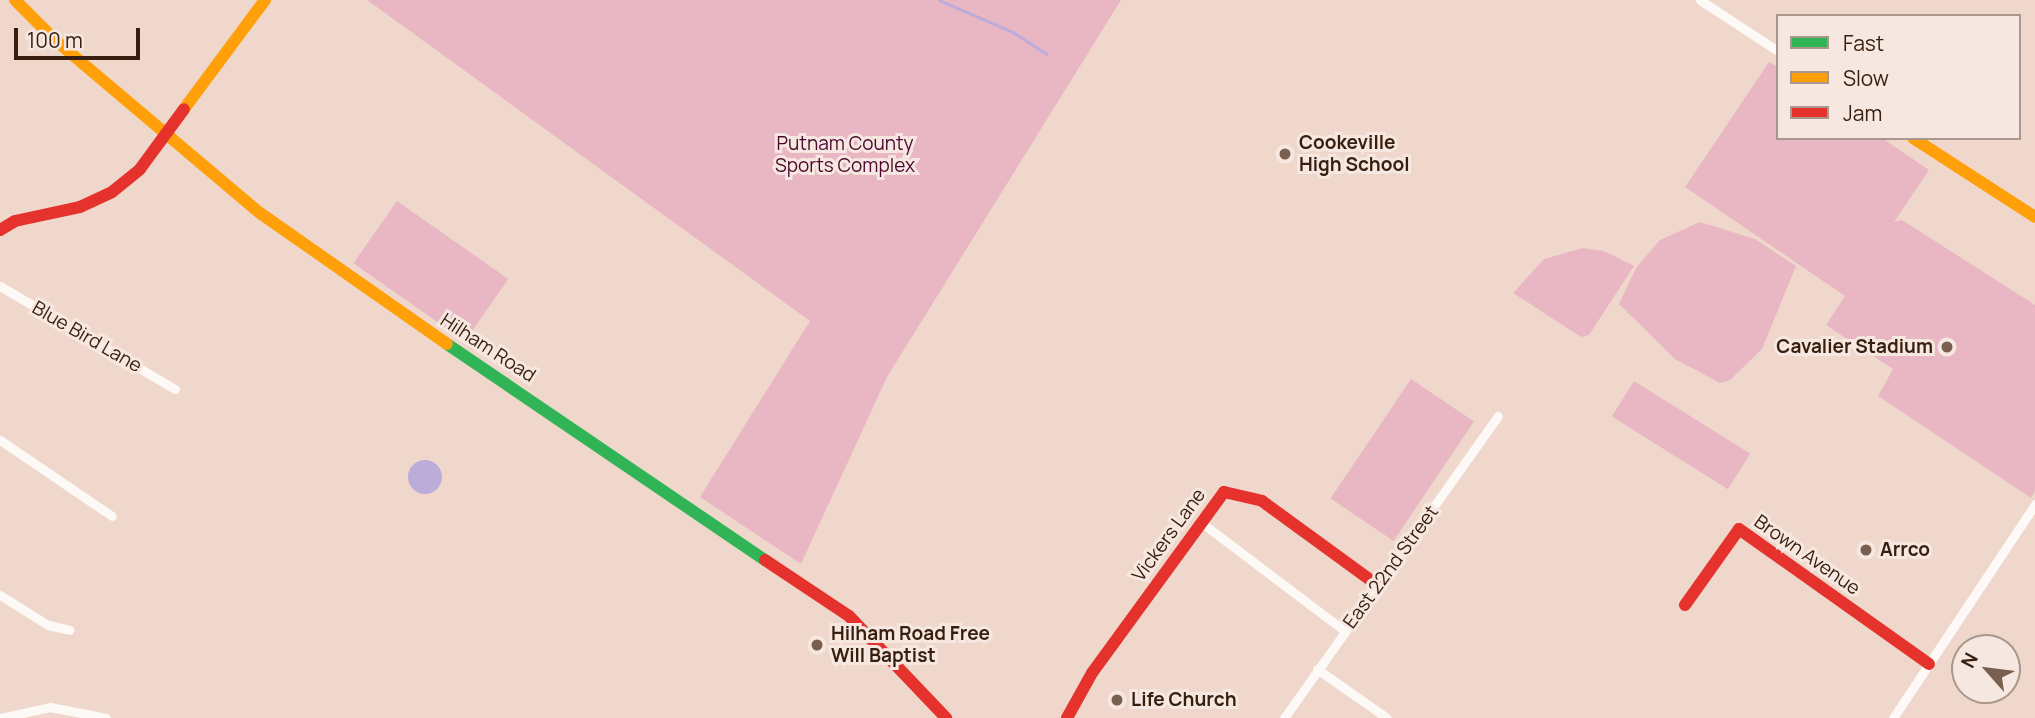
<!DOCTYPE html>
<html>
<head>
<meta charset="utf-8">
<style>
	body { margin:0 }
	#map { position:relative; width:2035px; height:718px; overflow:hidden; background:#efd8cb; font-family:Manrope,sans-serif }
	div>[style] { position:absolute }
	.green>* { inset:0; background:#e9b7c3; transform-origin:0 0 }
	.water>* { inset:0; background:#bbacda }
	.round { border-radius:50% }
	.stream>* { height:2.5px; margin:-1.25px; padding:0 1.25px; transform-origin:1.25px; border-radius:1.25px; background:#bbacda }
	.street>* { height:9px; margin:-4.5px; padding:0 4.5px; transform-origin:4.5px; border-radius:4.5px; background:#fdf9f7 }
	.fast>* { height:12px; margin:-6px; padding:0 6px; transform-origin:6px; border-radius:6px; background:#30b455 }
	.slow>* { height:12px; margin:-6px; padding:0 6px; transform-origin:6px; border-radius:6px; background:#ff9f0a }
	.jam>* { height:12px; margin:-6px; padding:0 6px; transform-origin:6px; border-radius:6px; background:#e5322d }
	.dots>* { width:19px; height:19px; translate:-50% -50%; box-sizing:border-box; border:4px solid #f6e8e0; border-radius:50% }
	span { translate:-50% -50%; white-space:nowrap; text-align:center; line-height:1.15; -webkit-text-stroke:6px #f6e8e0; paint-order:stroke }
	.poi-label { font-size:19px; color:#381e0e; font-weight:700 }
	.left { translate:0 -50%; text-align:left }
	.right { translate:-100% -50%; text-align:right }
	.park-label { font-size:19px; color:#4c072f }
	.street-label { font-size:19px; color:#381e0e }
	.legend { position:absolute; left:1776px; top:14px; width:245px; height:126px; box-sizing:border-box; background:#f6e8e0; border:2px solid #aa978c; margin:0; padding:9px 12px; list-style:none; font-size:21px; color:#381e0e }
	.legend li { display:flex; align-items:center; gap:14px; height:35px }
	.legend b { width:35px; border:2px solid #aa978c }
	.north { position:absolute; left:1951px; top:634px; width:70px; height:70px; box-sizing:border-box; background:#f6e8e0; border:2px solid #aa978c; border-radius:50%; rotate:298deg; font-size:19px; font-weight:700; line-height:28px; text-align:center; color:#381e0e }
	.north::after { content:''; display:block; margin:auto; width:24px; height:32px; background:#785f50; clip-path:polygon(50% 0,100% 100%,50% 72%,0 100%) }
	.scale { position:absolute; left:14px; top:28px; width:126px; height:32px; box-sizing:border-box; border:4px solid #381e0e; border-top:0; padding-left:9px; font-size:21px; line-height:24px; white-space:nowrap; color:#381e0e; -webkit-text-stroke:5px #f6e8e0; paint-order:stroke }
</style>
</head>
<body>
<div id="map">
	<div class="green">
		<i style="clip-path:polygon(367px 0,1121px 0,887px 377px,801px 564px,700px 497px,810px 321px)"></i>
		<i style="clip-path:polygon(1769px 62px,1778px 67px,1778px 138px,1882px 138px,1929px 170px,1894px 222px,1902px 220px,2035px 305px,2035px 491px,2031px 498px,1878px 396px,1893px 369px,1826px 325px,1845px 296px,1685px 187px)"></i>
		<i style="left:397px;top:201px;width:136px;height:76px;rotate:35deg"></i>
		<i style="clip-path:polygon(1700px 222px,1755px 239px,1796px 266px,1762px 349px,1730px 380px,1720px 383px,1675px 359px,1619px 304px,1636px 268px,1660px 240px)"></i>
		<i style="clip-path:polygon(1583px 248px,1604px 251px,1634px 266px,1589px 335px,1581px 337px,1513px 293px,1544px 259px)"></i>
		<i style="left:1411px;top:379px;width:76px;height:144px;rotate:34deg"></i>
		<i style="left:1634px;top:381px;width:137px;height:42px;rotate:32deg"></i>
	</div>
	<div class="water">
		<i class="round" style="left:408px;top:460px;width:34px;height:34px"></i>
	</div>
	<div class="stream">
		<i style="left:939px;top:0;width:81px;rotate:23.4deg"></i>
		<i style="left:1013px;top:32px;width:40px;rotate:32.9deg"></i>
	</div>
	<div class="street">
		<i style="left:1700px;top:0;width:93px;rotate:33.2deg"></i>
		<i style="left:0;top:286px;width:203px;rotate:30.5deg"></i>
		<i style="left:0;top:440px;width:135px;rotate:34.2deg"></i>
		<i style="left:1202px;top:523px;width:179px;rotate:37.1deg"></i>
		<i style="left:0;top:595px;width:57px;rotate:32deg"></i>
		<i style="left:48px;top:625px;width:22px;rotate:13deg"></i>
		<i style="left:1317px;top:669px;width:85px;rotate:35deg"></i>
		<i style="left:0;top:718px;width:51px;rotate:-12.4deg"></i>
		<i style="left:50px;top:707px;width:57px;rotate:11.1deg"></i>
		<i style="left:1284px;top:718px;width:370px;rotate:-54.7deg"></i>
		<i style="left:1893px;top:718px;width:257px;rotate:-56.4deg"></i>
	</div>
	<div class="fast">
		<i style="left:447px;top:344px;width:384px;rotate:34.2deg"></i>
	</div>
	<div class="slow">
		<i style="left:15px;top:0;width:57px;rotate:45deg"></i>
		<i style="left:55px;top:40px;width:268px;rotate:40.2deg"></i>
		<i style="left:260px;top:213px;width:228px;rotate:35deg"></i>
		<i style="left:184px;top:109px;width:136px;rotate:-53.4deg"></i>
		<i style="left:1913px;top:138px;width:145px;rotate:32.9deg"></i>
	</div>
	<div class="jam">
		<i style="left:0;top:230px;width:17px;rotate:-31deg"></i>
		<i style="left:15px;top:221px;width:66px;rotate:-12.2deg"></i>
		<i style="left:80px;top:207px;width:35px;rotate:-25deg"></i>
		<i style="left:112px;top:192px;width:36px;rotate:-39deg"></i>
		<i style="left:140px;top:169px;width:74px;rotate:-53.7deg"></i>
		<i style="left:765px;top:560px;width:101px;rotate:33.7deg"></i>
		<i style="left:849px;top:616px;width:141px;rotate:46.4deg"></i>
		<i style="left:1685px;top:605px;width:93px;rotate:-54.6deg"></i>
		<i style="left:1739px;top:529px;width:233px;rotate:35.4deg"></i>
		<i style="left:1067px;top:718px;width:51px;rotate:-60.9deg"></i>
		<i style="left:1092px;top:673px;width:224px;rotate:-53.9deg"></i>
		<i style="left:1224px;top:492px;width:39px;rotate:13deg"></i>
		<i style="left:1262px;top:501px;width:142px;rotate:36.1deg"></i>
	</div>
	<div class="dots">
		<i style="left:1285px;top:154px;background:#785f50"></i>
		<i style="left:1947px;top:347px;background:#785f50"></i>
		<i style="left:1866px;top:550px;background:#785f50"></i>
		<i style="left:817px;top:645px;background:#785f50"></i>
		<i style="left:1117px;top:700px;background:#785f50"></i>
	</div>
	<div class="poi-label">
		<span class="left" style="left:1299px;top:154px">Cookeville<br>High School</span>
		<span class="right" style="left:1933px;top:347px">Cavalier Stadium</span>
		<span class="left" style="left:1880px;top:550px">Arrco</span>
		<span class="left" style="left:831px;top:645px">Hilham Road Free<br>Will Baptist</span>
		<span class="left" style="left:1131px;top:700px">Life Church</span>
	</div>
	<div class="park-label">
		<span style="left:845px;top:155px">Putnam County<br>Sports Complex</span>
	</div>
	<div class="street-label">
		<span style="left:87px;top:337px;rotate:30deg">Blue Bird Lane</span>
		<span style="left:488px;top:348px;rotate:33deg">Hilham Road</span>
		<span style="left:1169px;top:535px;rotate:-54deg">Vickers Lane</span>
		<span style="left:1807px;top:555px;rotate:35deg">Brown Avenue</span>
		<span style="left:1391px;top:567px;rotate:-54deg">East 22nd Street</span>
	</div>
	<ul class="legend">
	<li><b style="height:9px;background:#30b455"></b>Fast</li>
	<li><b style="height:9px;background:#ff9f0a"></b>Slow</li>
	<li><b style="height:9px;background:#e5322d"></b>Jam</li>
	</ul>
	<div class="north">N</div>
	<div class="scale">100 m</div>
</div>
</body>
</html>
